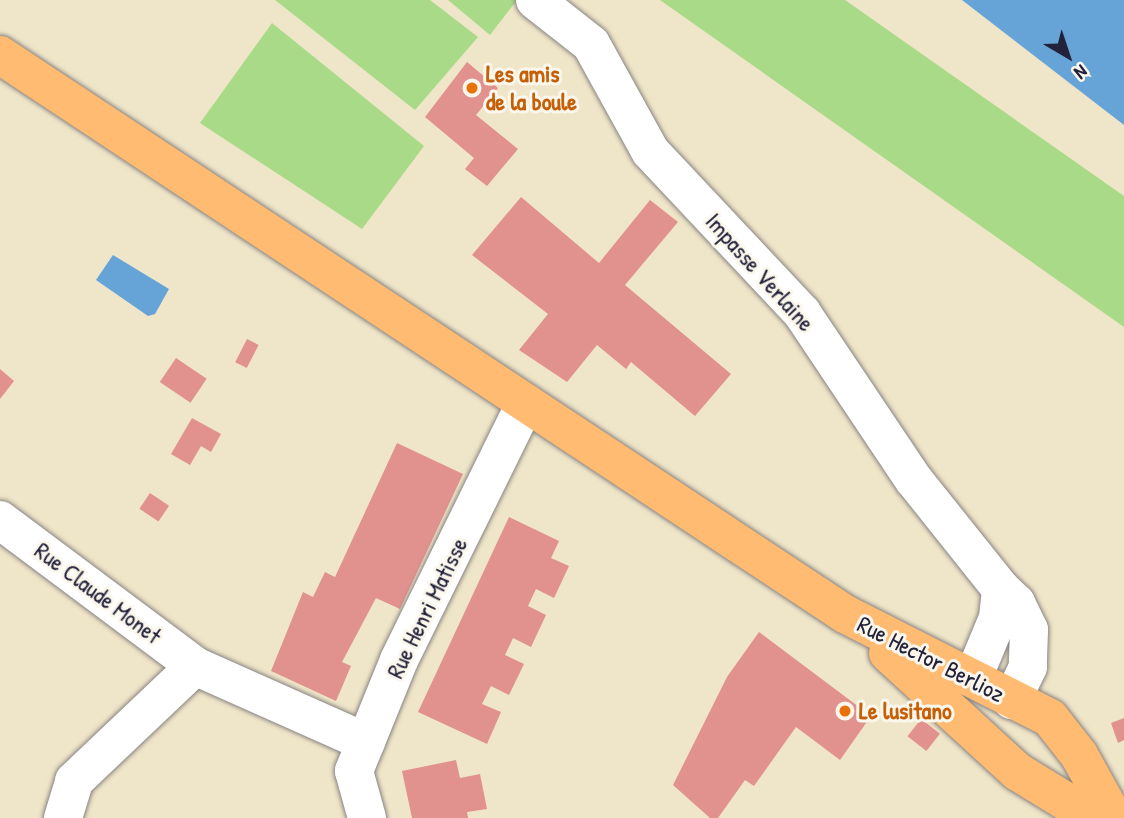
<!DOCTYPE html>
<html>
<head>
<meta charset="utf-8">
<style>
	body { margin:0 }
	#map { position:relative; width:1124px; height:818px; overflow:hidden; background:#efe5c8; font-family:"Patrick Hand",sans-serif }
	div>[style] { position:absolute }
	.green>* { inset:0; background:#a9da88 }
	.water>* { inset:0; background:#66a4d8 }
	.building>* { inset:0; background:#e1928f; transform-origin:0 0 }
	.roads { filter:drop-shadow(0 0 2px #888482) drop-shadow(0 0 2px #888482) }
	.street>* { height:38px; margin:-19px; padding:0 19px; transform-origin:19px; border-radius:19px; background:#fff }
	.primary>* { height:38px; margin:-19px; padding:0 19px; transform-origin:19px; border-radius:19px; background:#ffbb71 }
	.dots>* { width:19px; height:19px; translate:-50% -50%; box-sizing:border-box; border:4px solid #fbf7ec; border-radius:50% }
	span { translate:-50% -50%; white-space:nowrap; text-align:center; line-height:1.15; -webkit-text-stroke:6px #fbf7ec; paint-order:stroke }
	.food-label { font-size:24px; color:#c56008; font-weight:700 }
	.left { translate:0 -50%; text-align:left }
	.street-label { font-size:24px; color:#22223b }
	.north { position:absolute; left:1033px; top:21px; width:70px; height:70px; -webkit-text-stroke:5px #fbf7ec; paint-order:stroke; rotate:141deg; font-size:19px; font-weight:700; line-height:28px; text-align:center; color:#22223b }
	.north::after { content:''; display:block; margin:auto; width:24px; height:32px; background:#22223b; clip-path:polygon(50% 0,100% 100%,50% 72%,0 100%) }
</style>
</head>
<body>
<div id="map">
	<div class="green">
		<i style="clip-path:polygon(275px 0,430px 0,478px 37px,415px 110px)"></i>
		<i style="clip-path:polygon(448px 0,517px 0,490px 35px)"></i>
		<i style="clip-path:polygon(660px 0,845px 0,1124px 196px,1124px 327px)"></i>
		<i style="clip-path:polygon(272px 23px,424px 146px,362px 229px,200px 123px)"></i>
	</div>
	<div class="water">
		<i style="clip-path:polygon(962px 0,1124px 0,1124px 125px)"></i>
		<i style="clip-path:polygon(113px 255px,169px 289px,155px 314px,148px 316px,96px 280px)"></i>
	</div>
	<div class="building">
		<i style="clip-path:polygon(467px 62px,498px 88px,476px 115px,518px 149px,487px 186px,465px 169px,474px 158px,425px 117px)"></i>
		<i style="clip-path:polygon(521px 197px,599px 263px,650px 200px,678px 222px,625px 285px,731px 374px,695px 416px,631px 362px,626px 369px,597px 345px,567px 382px,519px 350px,548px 314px,472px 255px)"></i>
		<i style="left:247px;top:339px;width:13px;height:26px;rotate:27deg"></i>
		<i style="left:176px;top:358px;width:37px;height:29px;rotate:34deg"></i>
		<i style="clip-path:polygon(0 369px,14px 381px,0 399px)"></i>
		<i style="clip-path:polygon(192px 418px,221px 434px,211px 452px,201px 446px,190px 465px,171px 454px)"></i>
		<i style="clip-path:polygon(397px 443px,463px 474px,400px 609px,376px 598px,342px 662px,351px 666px,336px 701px,271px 671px,303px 592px,313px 597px,325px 572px,335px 577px)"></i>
		<i style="left:150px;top:493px;width:23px;height:19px;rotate:34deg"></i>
		<i style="clip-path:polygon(509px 517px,559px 541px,551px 558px,569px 566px,554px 598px,536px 589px,528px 606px,546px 615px,531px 647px,513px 638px,505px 655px,524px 664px,509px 695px,491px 686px,482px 704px,501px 712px,487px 744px,418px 712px)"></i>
		<i style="clip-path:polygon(759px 632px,871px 716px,840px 760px,796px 727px,754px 786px,745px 780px,718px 818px,710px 818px,673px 785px,727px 677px)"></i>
		<i style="clip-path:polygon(1124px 718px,1124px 740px,1118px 743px,1111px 723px)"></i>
		<i style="left:921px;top:719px;width:24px;height:22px;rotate:38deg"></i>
		<i style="clip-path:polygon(456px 760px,460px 778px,480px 774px,487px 809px,467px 812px,468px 818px,412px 818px,402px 771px)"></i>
	</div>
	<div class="roads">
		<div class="street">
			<i style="left:535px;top:0;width:71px;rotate:38.2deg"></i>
			<i style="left:591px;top:44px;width:122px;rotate:61.1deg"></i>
			<i style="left:650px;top:151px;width:222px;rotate:46.8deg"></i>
			<i style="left:802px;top:313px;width:201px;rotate:56.2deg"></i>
			<i style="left:914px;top:480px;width:139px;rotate:51.4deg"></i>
			<i style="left:0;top:520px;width:244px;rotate:36.8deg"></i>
			<i style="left:195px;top:666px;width:187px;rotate:24deg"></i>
			<i style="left:973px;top:678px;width:65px;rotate:-67.4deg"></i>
			<i style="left:998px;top:618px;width:29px;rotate:-84deg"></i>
			<i style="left:1001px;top:589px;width:21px;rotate:43deg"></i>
			<i style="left:1016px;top:603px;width:30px;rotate:64deg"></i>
			<i style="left:1029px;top:630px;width:37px;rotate:92deg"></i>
			<i style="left:1028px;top:667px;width:37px;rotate:116deg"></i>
			<i style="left:63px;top:818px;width:39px;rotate:-73deg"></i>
			<i style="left:74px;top:781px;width:167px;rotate:-43.5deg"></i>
			<i style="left:367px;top:818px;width:49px;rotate:-105.5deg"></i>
			<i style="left:354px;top:771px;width:120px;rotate:-67.9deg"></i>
			<i style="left:399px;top:660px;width:285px;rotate:-63.8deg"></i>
		</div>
		<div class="primary">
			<i style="left:0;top:55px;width:1013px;rotate:33.49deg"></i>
			<i style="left:845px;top:614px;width:230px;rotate:26.9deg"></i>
			<i style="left:1050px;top:718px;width:47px;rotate:51.9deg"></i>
			<i style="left:1079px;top:755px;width:72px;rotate:60.9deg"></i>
			<i style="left:888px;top:653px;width:176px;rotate:42.5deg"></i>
			<i style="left:1018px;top:772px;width:88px;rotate:31.5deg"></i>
		</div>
	</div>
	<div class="dots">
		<i style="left:472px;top:88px;background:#e8710a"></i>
		<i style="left:845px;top:711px;background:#e8710a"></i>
	</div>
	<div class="food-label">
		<span class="left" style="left:486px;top:88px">Les amis<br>de la boule</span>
		<span class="left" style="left:859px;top:711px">Le lusitano</span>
	</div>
	<div class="street-label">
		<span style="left:760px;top:272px;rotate:48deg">Impasse Verlaine</span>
		<span style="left:98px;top:593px;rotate:37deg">Rue Claude Monet</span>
		<span style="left:427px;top:608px;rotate:-64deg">Rue Henri Matisse</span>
		<span style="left:931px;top:659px;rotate:27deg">Rue Hector Berlioz</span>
	</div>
	<div class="north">N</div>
</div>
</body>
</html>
